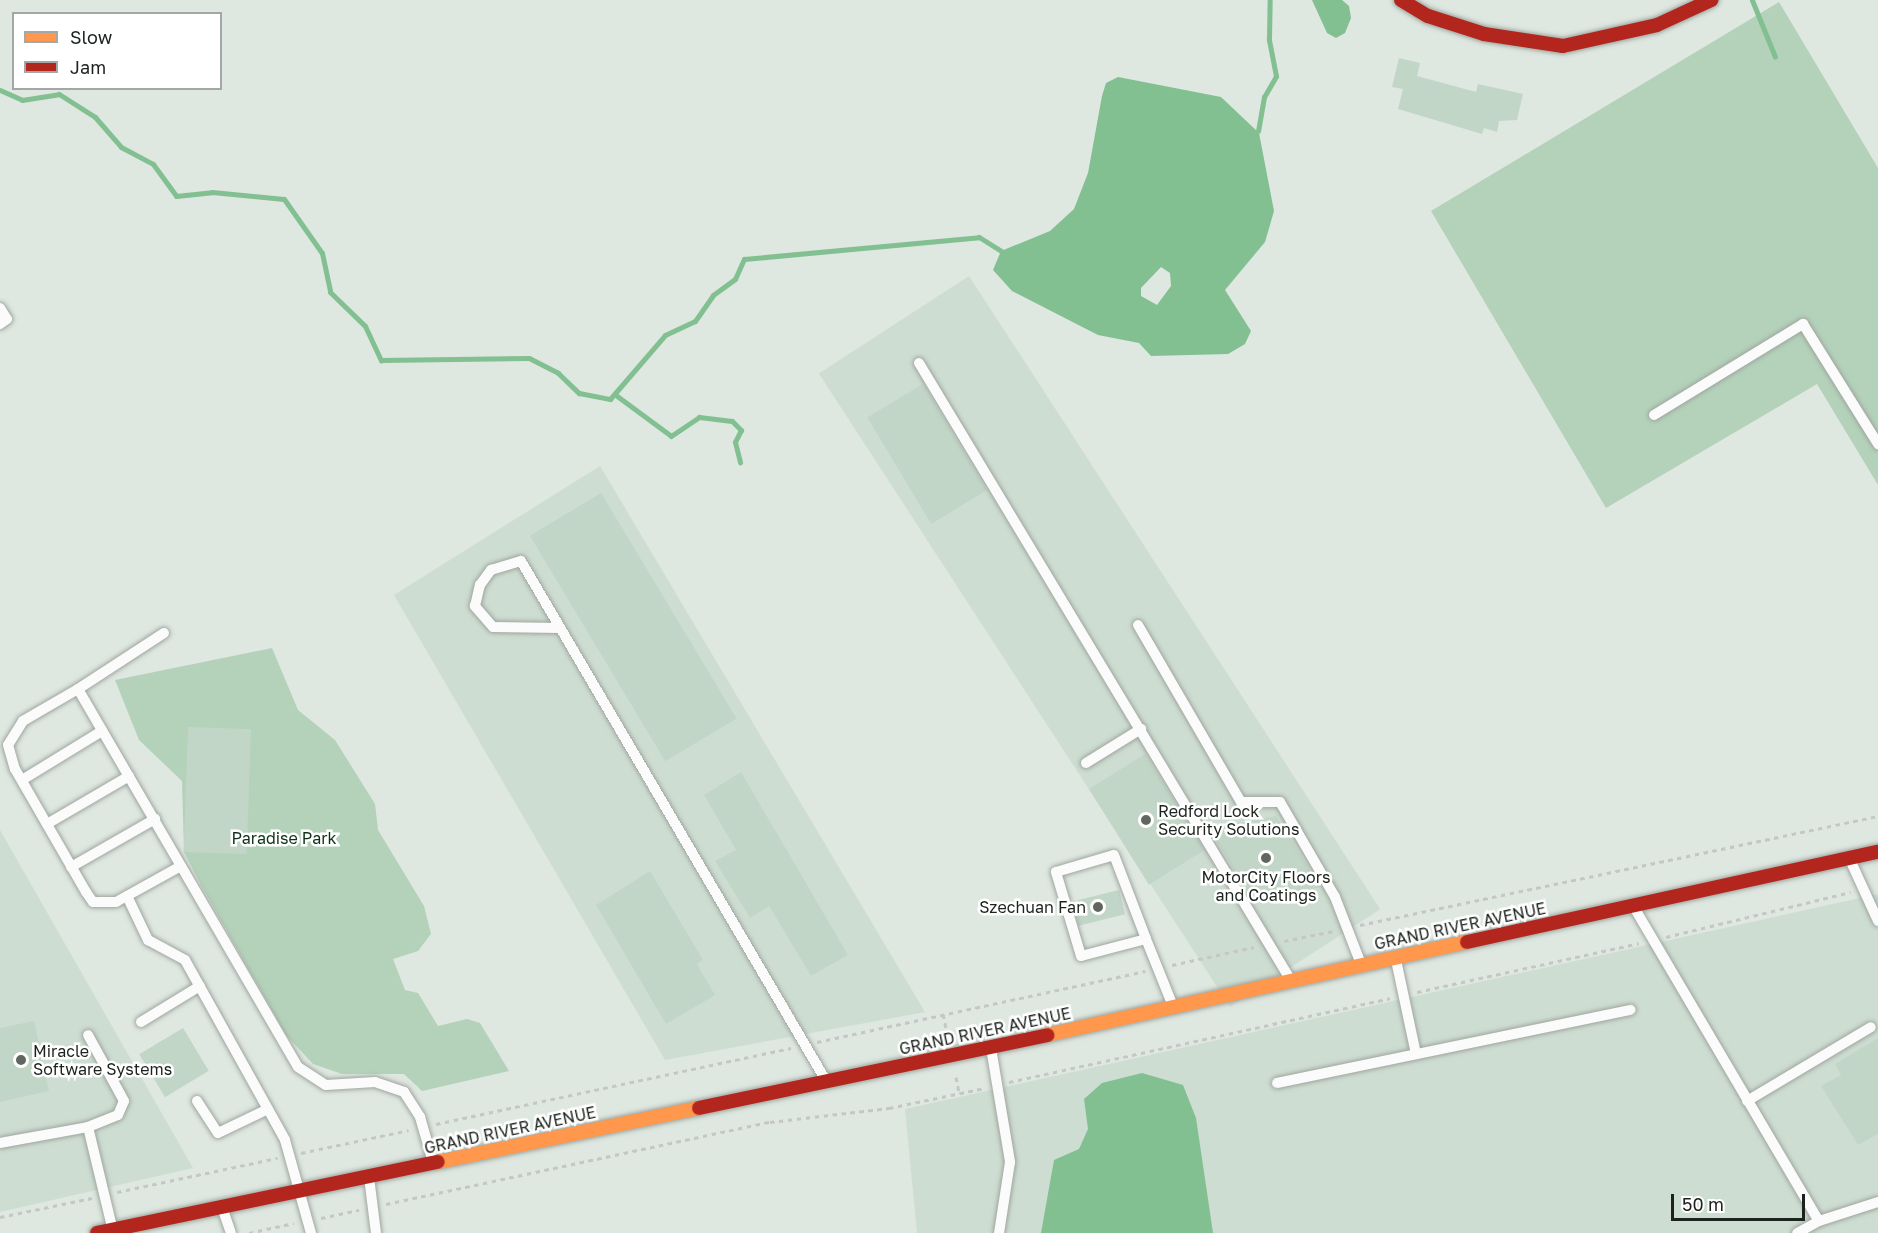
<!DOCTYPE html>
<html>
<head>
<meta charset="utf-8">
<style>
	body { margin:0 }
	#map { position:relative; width:1878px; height:1233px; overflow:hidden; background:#dee7e0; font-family:"Golos Text",sans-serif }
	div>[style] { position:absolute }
	.built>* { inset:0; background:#ceddd1; transform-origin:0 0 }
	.green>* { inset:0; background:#b4d2ba }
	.water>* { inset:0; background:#82bf91 }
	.stream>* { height:5px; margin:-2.5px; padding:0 2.5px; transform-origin:2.5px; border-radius:2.5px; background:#82bf91 }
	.building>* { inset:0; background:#c2d6c7; transform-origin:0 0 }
	.path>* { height:3px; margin-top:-1.5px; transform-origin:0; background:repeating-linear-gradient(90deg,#c5c7c6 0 4.5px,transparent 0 9px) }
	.roads { filter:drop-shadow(0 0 2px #9fa6a0) drop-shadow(0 0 2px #9fa6a0) }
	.lane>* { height:10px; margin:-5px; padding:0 5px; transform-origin:5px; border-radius:5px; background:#fafbfa }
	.slow>* { height:14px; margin:-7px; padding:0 7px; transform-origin:7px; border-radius:7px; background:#ff974d }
	.jam>* { height:14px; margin:-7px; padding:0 7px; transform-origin:7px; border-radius:7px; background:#b3261e }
	.dots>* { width:16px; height:16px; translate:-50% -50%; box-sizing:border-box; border:3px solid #fff; border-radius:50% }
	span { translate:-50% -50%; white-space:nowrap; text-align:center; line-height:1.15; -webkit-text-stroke:5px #fff; paint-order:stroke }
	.poi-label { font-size:16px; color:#1c221d }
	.left { translate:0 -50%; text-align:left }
	.right { translate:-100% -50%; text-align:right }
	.park-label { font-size:16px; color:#0f3219 }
	.street-label { font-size:16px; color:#1c221d }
	.legend { position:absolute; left:12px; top:12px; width:210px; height:78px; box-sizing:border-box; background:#fff; border:2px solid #a4a7a5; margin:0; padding:8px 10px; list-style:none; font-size:18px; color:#1c221d }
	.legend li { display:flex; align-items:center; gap:12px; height:30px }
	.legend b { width:30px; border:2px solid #a4a7a5 }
	.scale { position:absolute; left:1671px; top:1194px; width:134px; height:27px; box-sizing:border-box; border:3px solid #1c221d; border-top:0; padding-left:8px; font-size:18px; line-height:21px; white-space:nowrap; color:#1c221d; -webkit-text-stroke:4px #fff; paint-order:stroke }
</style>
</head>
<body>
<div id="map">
	<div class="built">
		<i style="left:969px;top:276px;width:755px;height:179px;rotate:57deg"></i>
		<i style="clip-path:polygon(600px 466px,925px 1012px,665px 1060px,394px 595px)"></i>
		<i style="clip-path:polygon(0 830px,193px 1168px,0 1212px)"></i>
		<i style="clip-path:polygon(1878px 894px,1878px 1233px,917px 1233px,905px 1109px)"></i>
	</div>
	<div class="green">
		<i style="clip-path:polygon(1779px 2px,1878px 168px,1878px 485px,1817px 384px,1606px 508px,1431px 211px)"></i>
		<i style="clip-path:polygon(272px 648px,298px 710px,335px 740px,375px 804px,378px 830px,424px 906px,431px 934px,418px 951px,393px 959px,405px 990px,418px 993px,438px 1026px,467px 1019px,480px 1023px,509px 1071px,422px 1091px,404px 1074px,342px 1074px,313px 1064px,286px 1035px,202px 887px,184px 852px,182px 781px,139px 740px,115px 680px)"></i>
	</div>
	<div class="water">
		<i style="clip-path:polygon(1312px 0,1342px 0,1349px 6px,1351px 18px,1345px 33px,1336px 38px,1327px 33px)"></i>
		<i style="clip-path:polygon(evenodd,1118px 77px,1221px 97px,1259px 133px,1274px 211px,1265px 242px,1225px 290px,1251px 331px,1245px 344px,1228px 354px,1151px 356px,1139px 343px,1098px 335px,1012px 291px,993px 270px,1001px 251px,1050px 231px,1074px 209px,1088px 173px,1102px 96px,1106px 83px,1118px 77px,1161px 267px,1170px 273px,1171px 286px,1157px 305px,1141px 296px,1141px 288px,1161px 267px)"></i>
		<i style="clip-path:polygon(1142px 1073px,1183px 1085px,1196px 1118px,1213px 1233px,1041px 1233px,1054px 1160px,1079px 1149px,1088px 1129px,1084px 1099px,1102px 1083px)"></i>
	</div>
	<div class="stream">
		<i style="left:1752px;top:0;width:61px;rotate:68deg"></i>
		<i style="left:0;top:90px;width:24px;rotate:24deg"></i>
		<i style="left:22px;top:100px;width:37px;rotate:-9deg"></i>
		<i style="left:59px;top:94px;width:43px;rotate:32.6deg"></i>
		<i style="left:95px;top:117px;width:40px;rotate:49deg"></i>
		<i style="left:121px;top:147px;width:36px;rotate:28deg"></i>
		<i style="left:153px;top:164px;width:39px;rotate:54deg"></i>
		<i style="left:176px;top:196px;width:36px;rotate:-6deg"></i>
		<i style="left:212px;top:192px;width:72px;rotate:5.6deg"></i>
		<i style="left:284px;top:199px;width:66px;rotate:54.9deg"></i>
		<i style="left:322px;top:253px;width:40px;rotate:78deg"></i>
		<i style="left:330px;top:292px;width:49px;rotate:44.2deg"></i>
		<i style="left:365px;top:326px;width:38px;rotate:65deg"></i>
		<i style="left:381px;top:360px;width:148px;rotate:-0.8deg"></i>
		<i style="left:529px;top:358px;width:33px;rotate:27deg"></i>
		<i style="left:558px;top:373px;width:29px;rotate:44deg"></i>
		<i style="left:579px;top:393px;width:32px;rotate:11deg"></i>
		<i style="left:610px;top:399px;width:84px;rotate:-49.3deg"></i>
		<i style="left:665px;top:335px;width:33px;rotate:-25deg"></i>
		<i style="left:695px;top:321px;width:32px;rotate:-55deg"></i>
		<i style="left:713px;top:295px;width:27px;rotate:-36deg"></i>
		<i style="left:735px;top:279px;width:22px;rotate:-66deg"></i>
		<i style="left:744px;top:259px;width:236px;rotate:-5.3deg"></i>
		<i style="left:979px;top:237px;width:26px;rotate:32deg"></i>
		<i style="left:1258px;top:131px;width:35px;rotate:-80deg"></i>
		<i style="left:1264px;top:97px;width:24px;rotate:-60deg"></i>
		<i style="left:1276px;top:76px;width:38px;rotate:-101deg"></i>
		<i style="left:1269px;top:39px;width:39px;rotate:-89deg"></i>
		<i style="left:617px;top:396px;width:67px;rotate:36.5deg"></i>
		<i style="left:671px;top:436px;width:34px;rotate:-34deg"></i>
		<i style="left:699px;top:417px;width:33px;rotate:7deg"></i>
		<i style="left:732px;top:421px;width:13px;rotate:45deg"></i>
		<i style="left:741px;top:430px;width:13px;rotate:117deg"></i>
		<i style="left:735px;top:442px;width:21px;rotate:76deg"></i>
	</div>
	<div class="building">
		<i style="clip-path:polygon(1399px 58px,1420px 63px,1417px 76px,1476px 92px,1478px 84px,1523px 94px,1517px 120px,1499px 121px,1497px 132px,1484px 128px,1482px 134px,1398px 109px,1403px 89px,1392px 87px)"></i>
		<i style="left:923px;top:384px;width:124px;height:65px;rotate:59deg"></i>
		<i style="left:601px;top:493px;width:263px;height:83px;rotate:59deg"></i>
		<i style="left:188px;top:727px;width:63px;height:125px;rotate:2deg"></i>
		<i style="left:1145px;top:754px;width:113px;height:66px;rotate:58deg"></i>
		<i style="clip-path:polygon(741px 772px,848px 955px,811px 976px,769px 906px,750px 918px,715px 861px,736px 850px,704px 795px)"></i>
		<i style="clip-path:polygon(1276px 816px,1321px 887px,1254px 902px,1209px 829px)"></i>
		<i style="clip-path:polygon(650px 871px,703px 960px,697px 964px,715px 995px,666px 1024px,596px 905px)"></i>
		<i style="left:1119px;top:890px;width:25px;height:48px;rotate:76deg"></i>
		<i style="clip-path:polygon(34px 1021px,49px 1091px,0 1102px,0 1028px)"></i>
		<i style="left:183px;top:1028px;width:50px;height:51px;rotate:59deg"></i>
		<i style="clip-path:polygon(1878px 1038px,1878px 1134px,1858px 1145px,1821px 1086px,1841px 1075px,1835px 1064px)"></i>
	</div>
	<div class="path">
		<i style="left:1360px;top:925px;width:529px;rotate:-11.88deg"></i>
		<i style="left:1666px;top:937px;width:190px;rotate:-13.7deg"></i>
		<i style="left:1284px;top:941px;width:50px;rotate:-11.5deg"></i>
		<i style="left:1172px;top:965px;width:84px;rotate:-12.4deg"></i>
		<i style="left:1417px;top:992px;width:227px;rotate:-12.4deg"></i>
		<i style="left:943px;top:1014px;width:19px;rotate:78deg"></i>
		<i style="left:817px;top:1042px;width:336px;rotate:-12.2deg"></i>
		<i style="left:956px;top:1077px;width:16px;rotate:79deg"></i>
		<i style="left:1009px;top:1082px;width:390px;rotate:-12.4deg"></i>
		<i style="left:436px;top:1124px;width:363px;rotate:-12.1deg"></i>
		<i style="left:301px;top:1153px;width:110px;rotate:-12deg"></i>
		<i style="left:117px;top:1192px;width:164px;rotate:-12deg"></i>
		<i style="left:386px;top:1204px;width:393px;rotate:-12.1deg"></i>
		<i style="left:770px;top:1122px;width:120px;rotate:-6.7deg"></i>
		<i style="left:889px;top:1108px;width:98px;rotate:-11.8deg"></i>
		<i style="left:0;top:1217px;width:94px;rotate:-11.7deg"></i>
		<i style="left:321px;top:1218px;width:39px;rotate:-12deg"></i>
		<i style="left:249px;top:1233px;width:46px;rotate:-12.5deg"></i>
	</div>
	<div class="roads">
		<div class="lane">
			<i style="left:0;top:308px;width:13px;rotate:58deg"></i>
			<i style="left:7px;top:319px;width:9px;rotate:144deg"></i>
			<i style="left:919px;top:363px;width:719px;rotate:58.94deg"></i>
			<i style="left:1654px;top:415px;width:175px;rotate:-31.4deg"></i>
			<i style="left:1803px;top:324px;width:142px;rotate:58deg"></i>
			<i style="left:1138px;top:625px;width:205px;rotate:59.8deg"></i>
			<i style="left:1241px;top:802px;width:39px"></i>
			<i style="left:1280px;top:802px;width:110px;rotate:59.9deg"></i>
			<i style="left:1335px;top:897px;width:72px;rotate:68.8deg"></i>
			<i style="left:560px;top:628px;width:67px;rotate:-179.1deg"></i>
			<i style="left:493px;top:627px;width:28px;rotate:-131deg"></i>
			<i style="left:475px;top:606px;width:22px;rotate:-77deg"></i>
			<i style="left:480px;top:585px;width:19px;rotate:-54deg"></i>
			<i style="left:491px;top:570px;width:31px;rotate:-17deg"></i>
			<i style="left:521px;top:561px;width:601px;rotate:59.59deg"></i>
			<i style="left:164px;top:633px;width:103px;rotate:146.9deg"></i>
			<i style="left:78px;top:689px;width:437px;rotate:59.8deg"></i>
			<i style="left:298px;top:1067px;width:33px;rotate:33deg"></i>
			<i style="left:326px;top:1085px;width:49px;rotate:-3.5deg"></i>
			<i style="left:375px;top:1082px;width:31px;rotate:19deg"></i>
			<i style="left:404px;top:1092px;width:30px;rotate:57deg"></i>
			<i style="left:420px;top:1117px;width:47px;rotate:73.9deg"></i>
			<i style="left:78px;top:689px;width:64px;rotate:149.8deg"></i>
			<i style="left:23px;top:721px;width:28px;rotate:122deg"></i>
			<i style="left:8px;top:745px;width:25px;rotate:74deg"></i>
			<i style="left:15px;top:769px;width:142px;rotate:60deg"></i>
			<i style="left:86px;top:892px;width:12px;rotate:55deg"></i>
			<i style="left:93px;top:902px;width:23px"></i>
			<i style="left:116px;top:902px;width:74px;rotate:-29deg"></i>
			<i style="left:1086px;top:763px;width:65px;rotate:-31.7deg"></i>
			<i style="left:22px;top:780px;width:94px;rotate:-31.5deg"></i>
			<i style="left:47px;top:824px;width:95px;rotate:-30.3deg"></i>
			<i style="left:1851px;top:862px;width:65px;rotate:65.4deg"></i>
			<i style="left:71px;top:867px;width:97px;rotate:-29.7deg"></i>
			<i style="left:127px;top:896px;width:49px;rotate:64.5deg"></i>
			<i style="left:148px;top:940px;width:42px;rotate:28.4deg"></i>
			<i style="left:185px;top:960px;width:206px;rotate:60.9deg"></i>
			<i style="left:285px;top:1140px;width:97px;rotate:74.4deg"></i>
			<i style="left:1635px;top:909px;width:362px;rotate:59.5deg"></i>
			<i style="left:1819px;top:1221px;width:25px;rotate:151deg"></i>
			<i style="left:1146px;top:939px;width:67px;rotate:165.3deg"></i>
			<i style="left:1081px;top:956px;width:88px;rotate:-106.6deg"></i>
			<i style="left:1056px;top:872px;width:60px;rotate:-16.3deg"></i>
			<i style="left:1114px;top:855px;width:90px;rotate:69.1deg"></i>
			<i style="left:1146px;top:939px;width:72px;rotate:68.1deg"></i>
			<i style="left:1396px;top:960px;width:96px;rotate:78deg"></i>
			<i style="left:141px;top:1022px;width:69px;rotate:-31.4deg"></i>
			<i style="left:991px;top:1048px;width:116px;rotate:80.5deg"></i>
			<i style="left:1010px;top:1162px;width:72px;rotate:98.8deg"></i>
			<i style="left:1277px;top:1083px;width:361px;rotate:-11.7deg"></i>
			<i style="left:197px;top:1101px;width:38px;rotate:57deg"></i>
			<i style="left:218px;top:1133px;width:55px;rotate:-25.6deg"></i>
			<i style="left:1747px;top:1101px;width:144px;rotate:-30.8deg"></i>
			<i style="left:88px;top:1127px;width:32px;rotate:-22deg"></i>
			<i style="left:118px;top:1115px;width:15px;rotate:-67deg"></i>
			<i style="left:124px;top:1101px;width:75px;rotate:-118.6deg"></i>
			<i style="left:0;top:1143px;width:89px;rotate:-10.3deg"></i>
			<i style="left:88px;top:1127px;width:103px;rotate:76.5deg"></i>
			<i style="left:369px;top:1177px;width:56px;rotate:82.9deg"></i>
			<i style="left:223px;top:1210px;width:24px;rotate:71deg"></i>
			<i style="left:1819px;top:1221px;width:62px;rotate:-17.9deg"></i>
		</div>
		<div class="slow">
			<i style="left:1047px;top:1035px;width:430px;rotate:-12.5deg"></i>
			<i style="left:438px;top:1162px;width:267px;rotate:-11.7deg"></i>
		</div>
		<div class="jam">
			<i style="left:1401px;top:0;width:31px;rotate:31deg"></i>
			<i style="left:1428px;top:16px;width:59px;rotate:17.8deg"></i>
			<i style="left:1484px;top:34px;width:80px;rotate:8.6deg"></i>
			<i style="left:1563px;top:46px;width:96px;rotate:-12.6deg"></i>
			<i style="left:1657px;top:25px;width:60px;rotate:-24.8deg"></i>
			<i style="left:1467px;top:942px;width:421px;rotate:-12.4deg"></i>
			<i style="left:699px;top:1108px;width:356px;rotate:-11.8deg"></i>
			<i style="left:97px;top:1233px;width:348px;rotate:-11.8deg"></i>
		</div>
	</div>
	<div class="dots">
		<i style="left:1146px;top:820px;background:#606761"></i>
		<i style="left:1266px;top:858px;background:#606761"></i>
		<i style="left:1098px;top:907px;background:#606761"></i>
		<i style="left:21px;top:1060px;background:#606761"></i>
	</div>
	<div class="poi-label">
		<span class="left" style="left:1158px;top:820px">Redford Lock<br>Security Solutions</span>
		<span style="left:1266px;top:886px">MotorCity Floors<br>and Coatings</span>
		<span class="right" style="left:1086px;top:907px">Szechuan Fan</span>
		<span class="left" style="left:33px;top:1060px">Miracle<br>Software Systems</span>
	</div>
	<div class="park-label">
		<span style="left:284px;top:838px">Paradise Park</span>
	</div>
	<div class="street-label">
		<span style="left:1460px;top:926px;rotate:-12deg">GRAND RIVER AVENUE</span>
		<span style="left:985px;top:1031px;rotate:-12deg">GRAND RIVER AVENUE</span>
		<span style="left:510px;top:1130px;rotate:-12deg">GRAND RIVER AVENUE</span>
	</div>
	<ul class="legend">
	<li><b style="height:8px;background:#ff974d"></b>Slow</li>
	<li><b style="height:8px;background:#b3261e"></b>Jam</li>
	</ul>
	<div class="scale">50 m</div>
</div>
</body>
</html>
